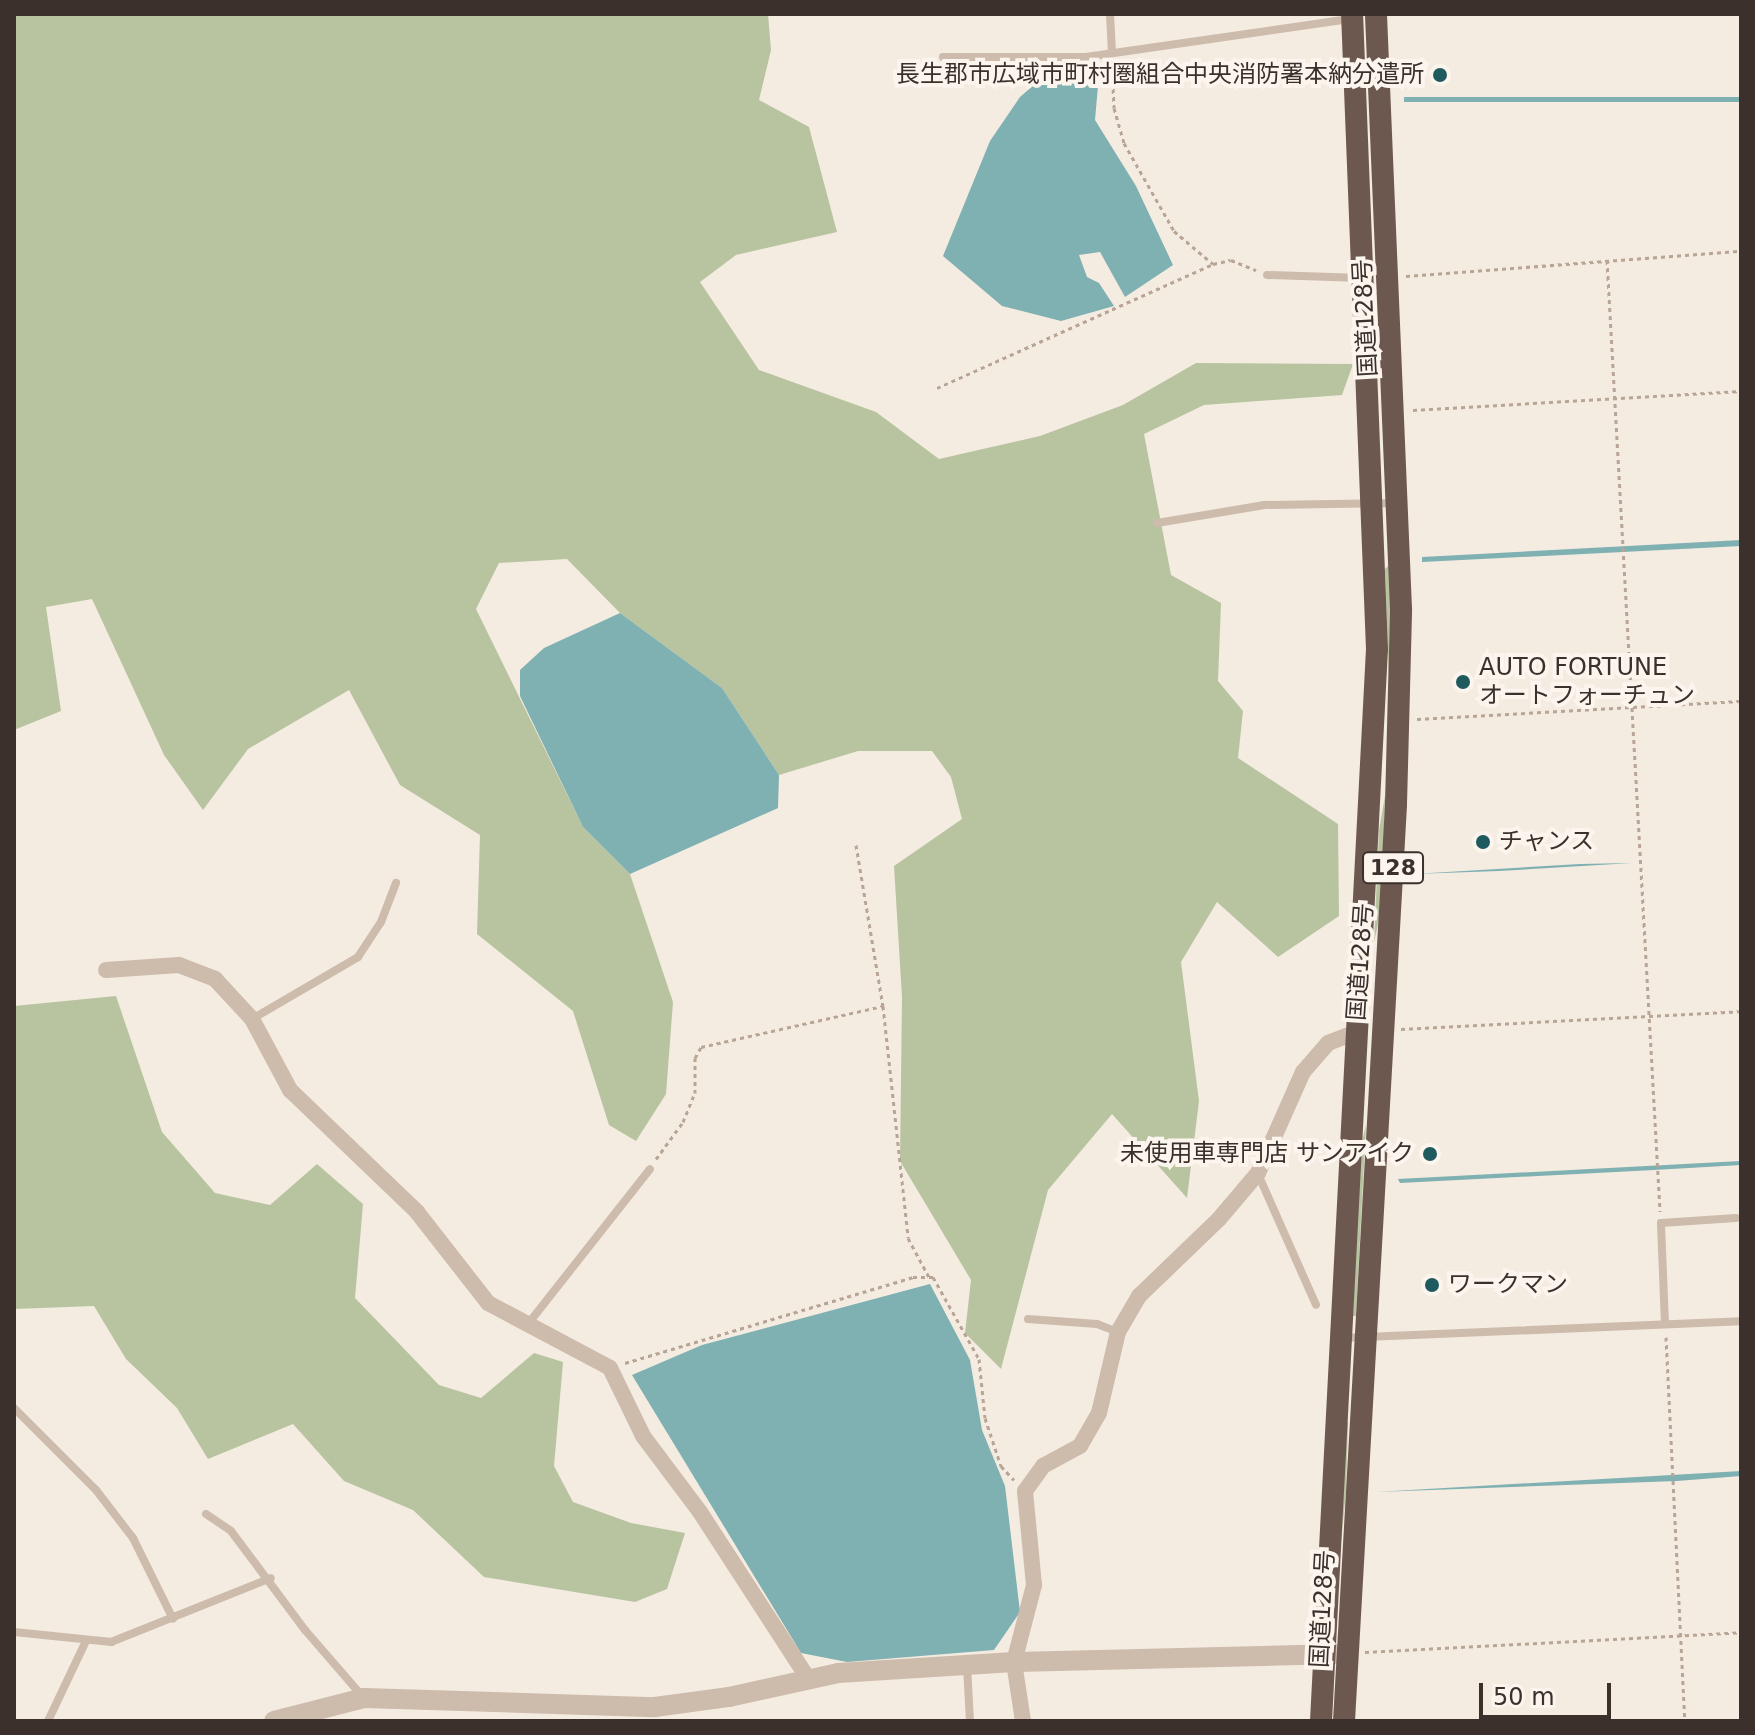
<!DOCTYPE html>
<html>
<head>
<meta charset="utf-8">
<style>
	body { margin:0 }
	#map { position:relative; width:1755px; height:1735px; overflow:hidden; background:#f4ebe1; font-family:"DejaVu Sans","Noto Sans JP",sans-serif }
	div>[style] { position:absolute }
	.green>* { inset:0; background:#b8c4a0 }
	.water>* { inset:0; background:#7fb0b2; transform-origin:0 0 }
	.path>* { height:3px; margin-top:-1.5px; transform-origin:0; background:repeating-linear-gradient(90deg,#b9a596 0 4px,transparent 0 8px) }
	.service>* { height:8px; margin:-4px; padding:0 4px; transform-origin:4px; border-radius:4px; background:#cdbbac }
	.minor>* { height:16px; margin:-8px; padding:0 8px; transform-origin:8px; border-radius:8px; background:#cdbbac }
	.tertiary>* { height:20px; margin:-10px; padding:0 10px; transform-origin:10px; border-radius:10px; background:#cdbbac }
	.trunk>* { height:22px; margin:-11px; padding:0 11px; transform-origin:11px; border-radius:11px; background:#6c584f }
	.dots>* { width:22px; height:22px; translate:-50% -50%; box-sizing:border-box; border:4px solid #fbf5ee; border-radius:50% }
	span { translate:-50% -50%; white-space:nowrap; text-align:center; line-height:1.15; -webkit-text-stroke:8px #fbf5ee; paint-order:stroke }
	.shield-label span { padding:2px 6px; background:#fbf5ee; border:2px solid; border-radius:6px; -webkit-text-stroke-width:0 }
	.shield-label { font-size:22px; color:#3b302b; font-weight:700 }
	.poi-label { font-size:24px; color:#3b302b }
	.right { translate:-100% -50%; text-align:right }
	.left { translate:0 -50%; text-align:left }
	.street-label { font-size:24px; color:#3b302b }
	.frame { position:absolute; inset:0; border:16px solid #3b302b; pointer-events:none }
	.scale { position:absolute; left:1479px; top:1683px; width:132px; height:36px; box-sizing:border-box; border:4px solid #3b302b; border-top:0; padding-left:10px; font-size:24px; line-height:28px; white-space:nowrap; color:#3b302b; -webkit-text-stroke:6px #fbf5ee; paint-order:stroke }
</style>
</head>
<body>
<div id="map">
	<div class="green">
		<i style="clip-path:polygon(14px 14px,768px 14px,771px 50px,759px 100px,809px 127px,837px 232px,736px 255px,700px 282px,759px 370px,876px 412px,939px 459px,1040px 436px,1123px 405px,1196px 363px,1353px 364px,1342px 395px,1204px 405px,1144px 434px,1171px 575px,1221px 603px,1218px 681px,1243px 711px,1238px 758px,1338px 824px,1339px 916px,1278px 957px,1217px 902px,1181px 962px,1199px 1101px,1187px 1198px,1112px 1114px,1048px 1190px,1001px 1369px,965px 1333px,971px 1280px,900px 1161px,902px 997px,894px 866px,962px 819px,951px 777px,932px 751px,858px 751px,779px 775px,722px 688px,620px 613px,567px 559px,499px 563px,476px 609px,583px 827px,630px 874px,673px 1002px,666px 1094px,636px 1141px,609px 1125px,573px 1011px,477px 934px,480px 835px,400px 785px,349px 690px,248px 749px,203px 810px,164px 755px,92px 599px,46px 607px,61px 711px,14px 730px)"></i>
		<i style="clip-path:polygon(1389px 565px,1391px 568px,1389px 677px,1385px 569px)"></i>
		<i style="clip-path:polygon(1386px 790px,1380px 916px,1374px 942px,1379px 830px)"></i>
		<i style="clip-path:polygon(116px 996px,162px 1132px,215px 1193px,270px 1205px,317px 1164px,363px 1204px,355px 1298px,439px 1385px,481px 1398px,534px 1353px,563px 1362px,554px 1466px,573px 1502px,631px 1523px,685px 1533px,667px 1589px,635px 1602px,484px 1577px,413px 1510px,344px 1481px,293px 1424px,208px 1459px,177px 1408px,126px 1359px,94px 1306px,14px 1309px,14px 1006px)"></i>
		<i style="clip-path:polygon(1366px 1125px,1356px 1316px,1353px 1316px,1360px 1149px)"></i>
		<i style="clip-path:polygon(1348px 1423px,1346px 1492px,1338px 1571px,1346px 1423px)"></i>
	</div>
	<div class="water">
		<i style="clip-path:polygon(1051px 70px,1099px 74px,1095px 120px,1136px 186px,1173px 265px,1125px 297px,1100px 252px,1079px 255px,1087px 277px,1099px 283px,1114px 306px,1061px 321px,1002px 306px,943px 256px,990px 141px,1020px 97px)"></i>
		<i style="left:1741px;top:97px;width:5px;height:337px;rotate:90deg"></i>
		<i style="clip-path:polygon(1741px 540px,1741px 546px,1422px 562px,1422px 557px)"></i>
		<i style="clip-path:polygon(620px 613px,722px 688px,779px 775px,778px 808px,630px 874px,583px 827px,520px 696px,520px 670px,544px 648px)"></i>
		<i style="clip-path:polygon(1632px 863px,1499px 871px,1414px 874px,1580px 864px)"></i>
		<i style="clip-path:polygon(1741px 1161px,1741px 1165px,1654px 1170px,1400px 1183px,1398px 1179px)"></i>
		<i style="clip-path:polygon(930px 1284px,970px 1360px,982px 1430px,1005px 1486px,1020px 1612px,994px 1650px,847px 1662px,801px 1653px,632px 1375px,702px 1345px)"></i>
		<i style="clip-path:polygon(1741px 1471px,1741px 1476px,1677px 1481px,1376px 1492px)"></i>
	</div>
	<div class="path">
		<i style="left:1112px;top:65px;width:43px;rotate:87.3deg"></i>
		<i style="left:1114px;top:108px;width:36px;rotate:74deg"></i>
		<i style="left:1124px;top:143px;width:101px;rotate:60.4deg"></i>
		<i style="left:1174px;top:231px;width:51px;rotate:40.2deg"></i>
		<i style="left:1607px;top:260px;width:953px;rotate:86.81deg"></i>
		<i style="left:1406px;top:276px;width:336px;rotate:-4.3deg"></i>
		<i style="left:937px;top:388px;width:303px;rotate:-24.2deg"></i>
		<i style="left:1213px;top:264px;width:18px;rotate:-13deg"></i>
		<i style="left:1231px;top:260px;width:27px;rotate:22deg"></i>
		<i style="left:1413px;top:410px;width:329px;rotate:-3.3deg"></i>
		<i style="left:1417px;top:719px;width:324px;rotate:-3.2deg"></i>
		<i style="left:856px;top:845px;width:163px;rotate:80.5deg"></i>
		<i style="left:883px;top:1006px;width:233px;rotate:83.8deg"></i>
		<i style="left:908px;top:1238px;width:44px;rotate:61.7deg"></i>
		<i style="left:1401px;top:1029px;width:340px;rotate:-3deg"></i>
		<i style="left:656px;top:1159px;width:46px;rotate:-53.9deg"></i>
		<i style="left:683px;top:1122px;width:31px;rotate:-68deg"></i>
		<i style="left:695px;top:1093px;width:35px;rotate:-90deg"></i>
		<i style="left:695px;top:1058px;width:13px;rotate:-61deg"></i>
		<i style="left:701px;top:1047px;width:187px;rotate:-12.7deg"></i>
		<i style="left:1666px;top:1337px;width:384px;rotate:87.2deg"></i>
		<i style="left:625px;top:1363px;width:301px;rotate:-16.6deg"></i>
		<i style="left:913px;top:1277px;width:20px"></i>
		<i style="left:933px;top:1277px;width:94px;rotate:60.7deg"></i>
		<i style="left:979px;top:1359px;width:59px;rotate:84.2deg"></i>
		<i style="left:985px;top:1418px;width:51px;rotate:71.6deg"></i>
		<i style="left:1001px;top:1466px;width:19px;rotate:47deg"></i>
		<i style="left:1365px;top:1652px;width:377px;rotate:-3deg"></i>
	</div>
	<div class="service">
		<i style="left:1110px;top:14px;width:39px;rotate:87deg"></i>
		<i style="left:943px;top:57px;width:143px"></i>
		<i style="left:1086px;top:57px;width:268px;rotate:-8.2deg"></i>
		<i style="left:1267px;top:275px;width:95px;rotate:1.8deg"></i>
		<i style="left:1157px;top:523px;width:109px;rotate:-9.5deg"></i>
		<i style="left:1264px;top:505px;width:131px;rotate:-0.9deg"></i>
		<i style="left:252px;top:1019px;width:123px;rotate:-30.3deg"></i>
		<i style="left:358px;top:957px;width:42px;rotate:-56.7deg"></i>
		<i style="left:381px;top:922px;width:42px;rotate:-69deg"></i>
		<i style="left:1258px;top:1174px;width:143px;rotate:66.1deg"></i>
		<i style="left:1028px;top:1319px;width:69px;rotate:4.1deg"></i>
		<i style="left:1097px;top:1324px;width:22px;rotate:21deg"></i>
		<i style="left:528px;top:1324px;width:197px;rotate:-51.8deg"></i>
		<i style="left:1665px;top:1324px;width:101px;rotate:-92.3deg"></i>
		<i style="left:1661px;top:1223px;width:75px;rotate:-3.8deg"></i>
		<i style="left:1342px;top:1338px;width:399px;rotate:-2.4deg"></i>
		<i style="left:14px;top:1408px;width:116px;rotate:45deg"></i>
		<i style="left:96px;top:1490px;width:61px;rotate:52.4deg"></i>
		<i style="left:133px;top:1538px;width:90px;rotate:63.7deg"></i>
		<i style="left:206px;top:1514px;width:30px;rotate:34deg"></i>
		<i style="left:231px;top:1531px;width:124px;rotate:53.2deg"></i>
		<i style="left:305px;top:1630px;width:90px;rotate:49.1deg"></i>
		<i style="left:14px;top:1632px;width:98px;rotate:5.9deg"></i>
		<i style="left:111px;top:1642px;width:172px;rotate:-21.8deg"></i>
		<i style="left:967px;top:1666px;width:55px;rotate:86.9deg"></i>
		<i style="left:48px;top:1721px;width:86px;rotate:-64.6deg"></i>
	</div>
	<div class="minor">
		<i style="left:106px;top:970px;width:73px;rotate:-3.9deg"></i>
		<i style="left:179px;top:965px;width:39px;rotate:21deg"></i>
		<i style="left:215px;top:979px;width:54px;rotate:47.2deg"></i>
		<i style="left:252px;top:1019px;width:81px;rotate:61.8deg"></i>
		<i style="left:290px;top:1090px;width:176px;rotate:43.8deg"></i>
		<i style="left:417px;top:1212px;width:115px;rotate:52deg"></i>
		<i style="left:488px;top:1303px;width:138px;rotate:28deg"></i>
		<i style="left:610px;top:1368px;width:76px;rotate:64.1deg"></i>
		<i style="left:643px;top:1436px;width:95px;rotate:53.1deg"></i>
		<i style="left:700px;top:1512px;width:198px;rotate:57deg"></i>
		<i style="left:1023px;top:1721px;width:60px;rotate:-98.7deg"></i>
		<i style="left:1014px;top:1662px;width:80px;rotate:-75.4deg"></i>
		<i style="left:1034px;top:1585px;width:94px;rotate:-95.5deg"></i>
		<i style="left:1025px;top:1491px;width:31px;rotate:-54deg"></i>
		<i style="left:1043px;top:1466px;width:42px;rotate:-28.4deg"></i>
		<i style="left:1080px;top:1446px;width:38px;rotate:-60deg"></i>
		<i style="left:1099px;top:1413px;width:83px;rotate:-76.8deg"></i>
		<i style="left:1118px;top:1332px;width:42px;rotate:-59.7deg"></i>
		<i style="left:1139px;top:1296px;width:111px;rotate:-43.9deg"></i>
		<i style="left:1219px;top:1219px;width:60px;rotate:-49.7deg"></i>
		<i style="left:1258px;top:1173px;width:111px;rotate:-66deg"></i>
		<i style="left:1303px;top:1072px;width:38px;rotate:-49deg"></i>
		<i style="left:1328px;top:1043px;width:33px;rotate:-21deg"></i>
	</div>
	<div class="tertiary">
		<i style="left:274px;top:1721px;width:93px;rotate:-14.3deg"></i>
		<i style="left:364px;top:1698px;width:291px;rotate:1.8deg"></i>
		<i style="left:655px;top:1707px;width:75px;rotate:-7.7deg"></i>
		<i style="left:729px;top:1697px;width:112px;rotate:-12.4deg"></i>
		<i style="left:838px;top:1673px;width:176px;rotate:-3.6deg"></i>
		<i style="left:1014px;top:1662px;width:324px;rotate:-1.4deg"></i>
	</div>
	<div class="trunk">
		<i style="left:1321px;top:1721px;width:1073px;rotate:-87.01deg"></i>
		<i style="left:1377px;top:649px;width:635px;rotate:-92.25deg"></i>
		<i style="left:1344px;top:1721px;width:918px;rotate:-86.75deg"></i>
		<i style="left:1396px;top:804px;width:195px;rotate:-88.5deg"></i>
		<i style="left:1401px;top:609px;width:596px;rotate:-92.41deg"></i>
	</div>
	<div class="dots">
		<i style="left:1440px;top:75px;background:#1f5a5e"></i>
		<i style="left:1463px;top:682px;background:#1f5a5e"></i>
		<i style="left:1483px;top:842px;background:#1f5a5e"></i>
		<i style="left:1430px;top:1154px;background:#1f5a5e"></i>
		<i style="left:1432px;top:1285px;background:#1f5a5e"></i>
	</div>
	<div class="shield-label">
		<span style="left:1393px;top:868px">128</span>
	</div>
	<div class="poi-label">
		<span class="right" style="left:1424px;top:75px">長生郡市広域市町村圏組合中央消防署本納分遣所</span>
		<span class="left" style="left:1479px;top:682px">AUTO FORTUNE<br>オートフォーチュン</span>
		<span class="left" style="left:1499px;top:842px">チャンス</span>
		<span class="right" style="left:1414px;top:1154px">未使用車専門店 サンアイク</span>
		<span class="left" style="left:1448px;top:1285px">ワークマン</span>
	</div>
	<div class="street-label">
		<span style="left:1366px;top:318px;rotate:-93deg">国道128号</span>
		<span style="left:1361px;top:962px;rotate:-86deg">国道128号</span>
		<span style="left:1323px;top:1609px;rotate:-87deg">国道128号</span>
	</div>
	<div class="frame"></div>
	<div class="scale">50 m</div>
</div>
</body>
</html>
